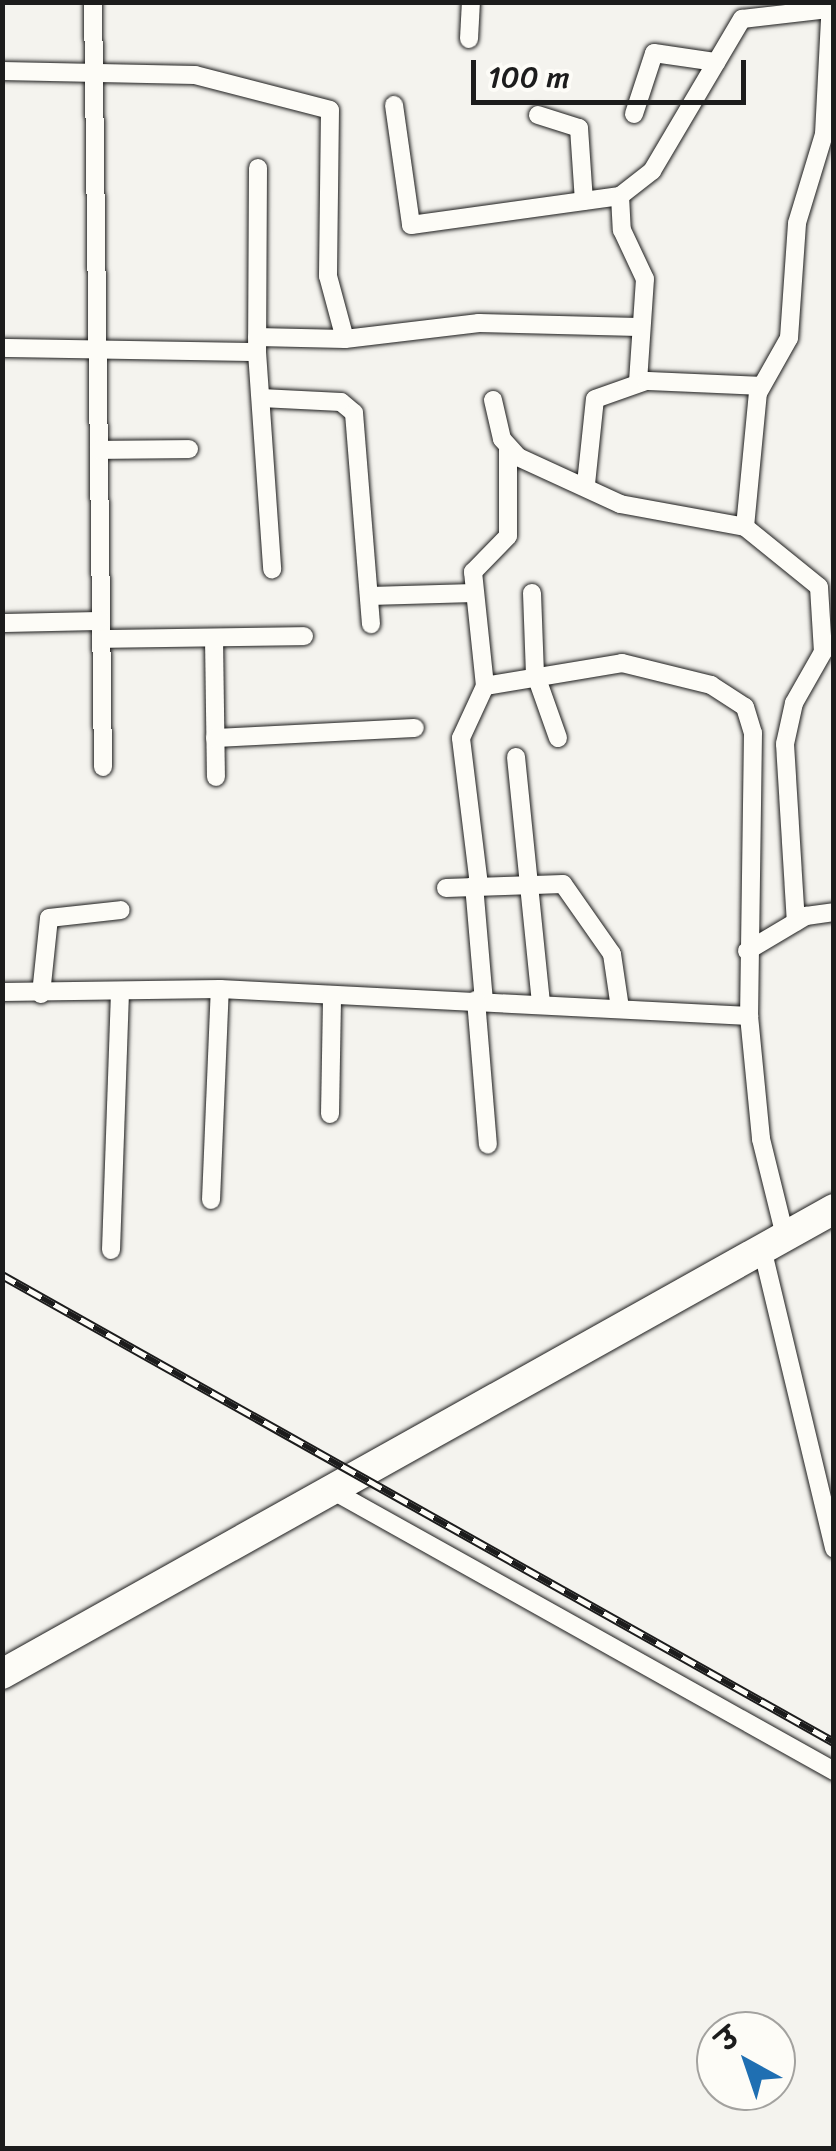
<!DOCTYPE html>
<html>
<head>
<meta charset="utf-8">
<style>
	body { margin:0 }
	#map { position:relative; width:836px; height:2151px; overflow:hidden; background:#f4f3ee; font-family:Sriracha,"Playpen Sans Deva",sans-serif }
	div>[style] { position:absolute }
	.roads { filter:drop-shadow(0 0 2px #1c1c1c) drop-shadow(0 0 2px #1c1c1c) }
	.minor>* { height:18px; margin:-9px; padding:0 9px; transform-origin:9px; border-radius:9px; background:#fdfcf7 }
	.trunk>* { height:30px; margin:-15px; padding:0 15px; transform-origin:15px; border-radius:15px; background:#fdfcf7 }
	.rail>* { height:9px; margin-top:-4.5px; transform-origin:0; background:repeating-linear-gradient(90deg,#fdfcf7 0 15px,#1c1c1c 0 30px); box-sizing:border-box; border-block:2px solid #1c1c1c }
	span { translate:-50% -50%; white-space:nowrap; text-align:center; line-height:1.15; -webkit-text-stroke:10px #fdfcf7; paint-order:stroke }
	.frame { position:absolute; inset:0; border:5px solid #1c1c1c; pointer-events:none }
	.north { position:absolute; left:696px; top:2011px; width:100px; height:100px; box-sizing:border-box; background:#fdfcf7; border:2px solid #a3a29f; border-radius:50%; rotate:320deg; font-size:28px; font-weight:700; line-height:40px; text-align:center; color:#1c1c1c }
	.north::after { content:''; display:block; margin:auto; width:35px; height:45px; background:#1f6fb2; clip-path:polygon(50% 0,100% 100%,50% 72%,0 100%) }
	.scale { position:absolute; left:471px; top:60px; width:275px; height:45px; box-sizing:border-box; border:5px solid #1c1c1c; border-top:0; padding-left:12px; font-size:30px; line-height:35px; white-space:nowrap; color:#1c1c1c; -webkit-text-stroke:8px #fdfcf7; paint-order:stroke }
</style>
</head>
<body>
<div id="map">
	<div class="roads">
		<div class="minor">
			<i style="left:93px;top:2px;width:765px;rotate:89.25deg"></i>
			<i style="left:469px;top:39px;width:37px;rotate:-87deg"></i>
			<i style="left:2px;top:71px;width:193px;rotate:1.2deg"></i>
			<i style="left:195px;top:75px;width:139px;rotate:14.5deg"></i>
			<i style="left:330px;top:110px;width:166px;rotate:90.7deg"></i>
			<i style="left:328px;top:276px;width:65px;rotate:74.9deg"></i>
			<i style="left:394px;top:105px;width:121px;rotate:81.9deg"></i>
			<i style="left:411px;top:225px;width:211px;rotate:-7.9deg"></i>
			<i style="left:620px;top:196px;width:41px;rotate:-38deg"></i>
			<i style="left:652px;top:171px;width:177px;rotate:-59.4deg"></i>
			<i style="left:742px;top:19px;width:89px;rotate:-6.5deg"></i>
			<i style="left:634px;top:114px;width:64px;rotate:-71.8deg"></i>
			<i style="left:654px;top:53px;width:63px;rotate:8.3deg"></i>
			<i style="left:538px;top:115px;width:43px;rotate:17.6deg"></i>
			<i style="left:579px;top:128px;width:73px;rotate:86.1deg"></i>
			<i style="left:258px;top:168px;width:184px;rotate:90.3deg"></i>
			<i style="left:257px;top:352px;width:218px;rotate:86deg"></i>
			<i style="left:620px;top:196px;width:34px;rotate:87deg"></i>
			<i style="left:622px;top:230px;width:54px;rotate:64.9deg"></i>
			<i style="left:645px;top:279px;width:104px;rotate:93.9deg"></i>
			<i style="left:257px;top:337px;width:88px;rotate:1.3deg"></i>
			<i style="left:345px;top:339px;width:135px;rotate:-6.8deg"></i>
			<i style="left:479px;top:323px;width:159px;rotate:1.4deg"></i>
			<i style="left:2px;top:348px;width:255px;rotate:0.9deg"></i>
			<i style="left:261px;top:398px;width:80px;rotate:2.9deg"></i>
			<i style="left:341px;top:402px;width:17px;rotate:40deg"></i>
			<i style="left:354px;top:413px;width:212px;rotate:85.4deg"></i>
			<i style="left:493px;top:400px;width:40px;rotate:77deg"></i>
			<i style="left:502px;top:439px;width:24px;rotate:48deg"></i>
			<i style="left:518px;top:457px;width:112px;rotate:24.7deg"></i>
			<i style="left:620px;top:504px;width:127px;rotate:10.4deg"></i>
			<i style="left:745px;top:527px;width:95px;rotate:39deg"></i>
			<i style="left:819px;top:587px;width:65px;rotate:86.5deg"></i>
			<i style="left:823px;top:652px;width:59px;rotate:119.6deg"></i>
			<i style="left:794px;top:703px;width:42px;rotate:102.4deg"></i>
			<i style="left:785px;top:744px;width:178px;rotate:86.5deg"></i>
			<i style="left:99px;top:450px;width:90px;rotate:-0.6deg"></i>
			<i style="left:586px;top:484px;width:85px;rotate:-84deg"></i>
			<i style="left:595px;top:399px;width:54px;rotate:-19.4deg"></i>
			<i style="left:646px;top:381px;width:114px;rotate:2.5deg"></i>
			<i style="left:745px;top:527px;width:135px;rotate:-84.5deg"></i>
			<i style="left:758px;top:393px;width:63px;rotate:-60.6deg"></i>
			<i style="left:789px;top:338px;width:115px;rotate:-86deg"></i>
			<i style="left:797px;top:223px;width:93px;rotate:-73.1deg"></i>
			<i style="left:824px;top:134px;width:132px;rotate:-87deg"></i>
			<i style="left:532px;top:593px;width:80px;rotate:87.9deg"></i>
			<i style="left:535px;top:673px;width:69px;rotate:70.5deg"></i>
			<i style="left:370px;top:596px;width:104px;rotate:-1.7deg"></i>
			<i style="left:2px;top:623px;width:99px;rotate:-1.2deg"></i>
			<i style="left:214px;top:638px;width:139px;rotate:89.2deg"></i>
			<i style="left:101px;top:639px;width:203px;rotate:-0.8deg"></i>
			<i style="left:485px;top:686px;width:115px;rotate:-96deg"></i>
			<i style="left:473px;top:572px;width:50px;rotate:-45.8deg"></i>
			<i style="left:508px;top:536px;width:86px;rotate:-90deg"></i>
			<i style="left:215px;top:738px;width:200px;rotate:-2.9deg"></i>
			<i style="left:516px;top:757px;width:247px;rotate:84.2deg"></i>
			<i style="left:474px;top:885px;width:116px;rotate:85.1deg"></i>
			<i style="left:479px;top:885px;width:148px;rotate:-97deg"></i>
			<i style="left:461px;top:738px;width:57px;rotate:-65.2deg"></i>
			<i style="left:485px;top:686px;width:139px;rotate:-9.5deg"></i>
			<i style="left:622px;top:663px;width:92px;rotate:13.9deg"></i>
			<i style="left:711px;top:685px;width:40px;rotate:32.9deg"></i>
			<i style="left:745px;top:707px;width:27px;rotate:73deg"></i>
			<i style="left:753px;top:733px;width:283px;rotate:90.8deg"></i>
			<i style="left:749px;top:1016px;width:124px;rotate:84.4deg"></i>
			<i style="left:761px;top:1139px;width:100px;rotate:76.1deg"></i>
			<i style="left:446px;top:888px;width:117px;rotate:-2deg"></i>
			<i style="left:563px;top:884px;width:85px;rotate:55deg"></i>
			<i style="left:612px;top:954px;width:55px;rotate:81.6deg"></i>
			<i style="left:747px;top:951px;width:69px;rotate:-30.7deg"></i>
			<i style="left:806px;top:916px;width:28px;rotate:-8deg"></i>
			<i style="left:2px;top:992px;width:218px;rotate:-0.8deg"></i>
			<i style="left:220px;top:989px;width:530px;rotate:2.92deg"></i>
			<i style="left:41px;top:994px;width:76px;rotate:-84deg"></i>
			<i style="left:49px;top:918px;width:72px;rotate:-6.3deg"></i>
			<i style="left:476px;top:1000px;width:145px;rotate:85.3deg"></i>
			<i style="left:330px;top:1114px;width:119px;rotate:-89deg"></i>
			<i style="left:211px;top:1200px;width:211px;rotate:-87.6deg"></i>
			<i style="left:762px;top:1248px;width:309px;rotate:76.5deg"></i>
			<i style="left:111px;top:1250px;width:257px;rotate:-88deg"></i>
			<i style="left:328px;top:1488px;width:580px;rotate:29.22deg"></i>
		</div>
		<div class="trunk">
			<i style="left:2px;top:1674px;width:953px;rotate:-29.2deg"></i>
		</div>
	</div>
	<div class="rail">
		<i style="left:2px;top:1275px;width:954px;rotate:29.31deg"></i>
	</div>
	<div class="frame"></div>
	<div class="north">उ</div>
	<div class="scale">100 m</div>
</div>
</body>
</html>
